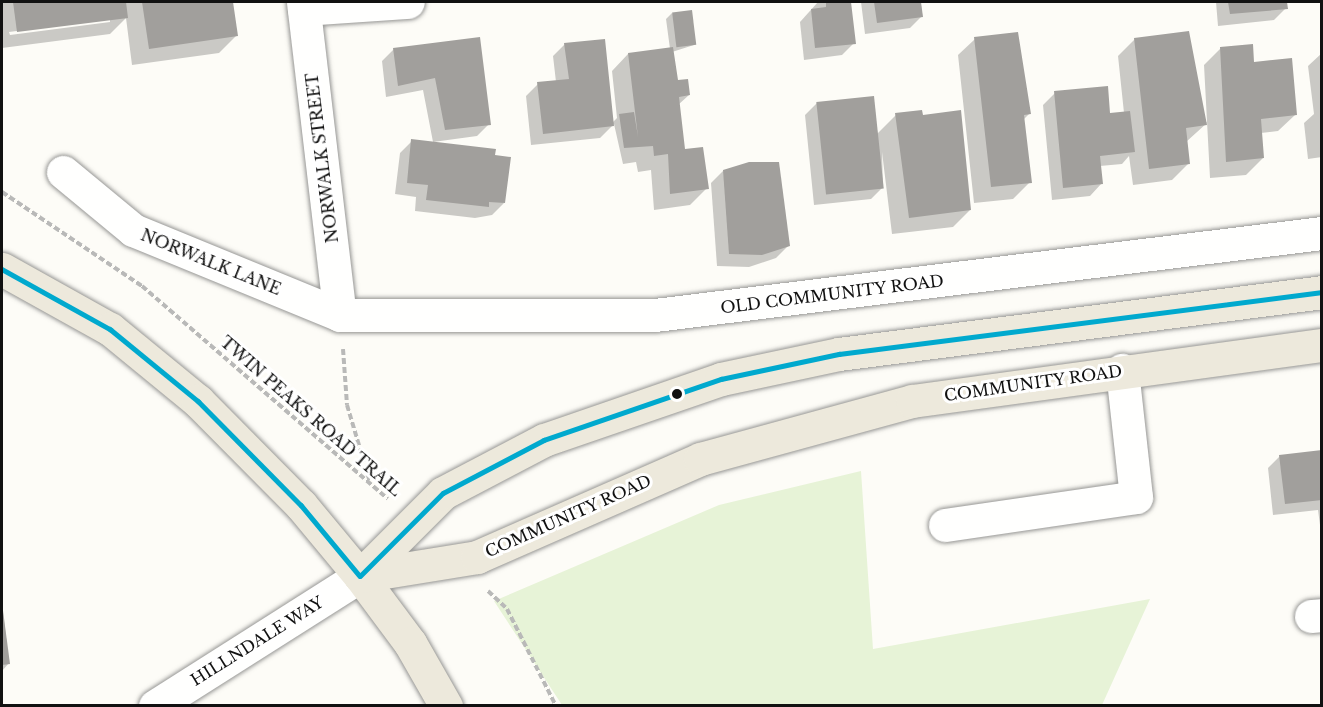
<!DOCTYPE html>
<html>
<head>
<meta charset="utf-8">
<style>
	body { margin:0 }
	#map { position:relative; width:1323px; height:707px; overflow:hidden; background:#fdfcf7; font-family:"Libre Baskerville",serif }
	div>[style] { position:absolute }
	.green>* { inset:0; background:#e7f3d7 }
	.shadow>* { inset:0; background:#0003 }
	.building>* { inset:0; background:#a19f9c; transform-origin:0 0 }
	.path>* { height:4px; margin-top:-2px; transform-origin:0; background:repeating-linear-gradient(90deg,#b9b9b8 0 6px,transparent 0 9px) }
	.roads { filter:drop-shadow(0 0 2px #979795) drop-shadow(0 0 2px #979795) }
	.minor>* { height:33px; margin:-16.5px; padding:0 16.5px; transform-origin:16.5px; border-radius:16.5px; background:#fffffe }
	.major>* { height:33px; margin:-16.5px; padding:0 16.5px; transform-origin:16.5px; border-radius:16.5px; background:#ede9dc }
	.bus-1>* { height:4.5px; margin:-2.25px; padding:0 2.25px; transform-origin:2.25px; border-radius:2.25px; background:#00a9ce }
	.dots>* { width:16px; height:16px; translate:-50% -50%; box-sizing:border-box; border:3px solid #fff; border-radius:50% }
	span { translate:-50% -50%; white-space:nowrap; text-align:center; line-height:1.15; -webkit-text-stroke:6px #fff; paint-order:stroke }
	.street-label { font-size:16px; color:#111 }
	.frame { position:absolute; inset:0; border:3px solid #111; pointer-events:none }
</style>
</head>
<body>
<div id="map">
	<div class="green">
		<i style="clip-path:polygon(861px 471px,873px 649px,1150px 599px,1102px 705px,562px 705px,494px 601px,719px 505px)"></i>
	</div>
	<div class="shadow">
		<i style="clip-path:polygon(evenodd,2px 2px,231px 2px,236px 36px,219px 53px,132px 65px,126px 18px,110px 34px,2px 48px,2px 2px,110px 19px,110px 22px,10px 35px,9px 32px,110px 19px)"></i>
		<i style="clip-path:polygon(818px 2px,850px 2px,854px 43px,842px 55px,804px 60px,800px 22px)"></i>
		<i style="clip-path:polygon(861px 2px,920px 2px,922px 16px,910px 28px,865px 34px)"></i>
		<i style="clip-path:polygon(1216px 2px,1285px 2px,1286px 8px,1274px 20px,1218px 26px)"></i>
		<i style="clip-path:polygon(672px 13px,694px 45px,672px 52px,676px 82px,689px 95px,678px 105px,684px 151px,707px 188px,690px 205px,654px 210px,651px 170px,638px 172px,636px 162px,623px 164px,614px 124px,600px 138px,531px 145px,526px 96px,538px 84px,556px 82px,553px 56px,565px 44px,612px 123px,617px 118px,612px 71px,628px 54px,670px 49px,666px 19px)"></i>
		<i style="clip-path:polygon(479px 39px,489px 124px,477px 136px,433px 142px,423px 90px,386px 97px,382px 61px,394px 49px)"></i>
		<i style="clip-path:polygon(975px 39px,1030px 113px,1023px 120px,1030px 182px,1013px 199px,974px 203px,958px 55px)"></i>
		<i style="clip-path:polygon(1135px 39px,1207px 123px,1186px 142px,1189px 163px,1172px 180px,1133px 185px,1129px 156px,1122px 164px,1100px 166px,1102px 183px,1090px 196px,1052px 200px,1043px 105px,1055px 93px,1109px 115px,1124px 113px,1118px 56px)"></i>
		<i style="clip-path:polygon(1221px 48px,1253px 63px,1295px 115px,1278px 131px,1261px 133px,1263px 158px,1246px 175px,1210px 178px,1204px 65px)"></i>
		<i style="clip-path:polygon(1322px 53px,1322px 157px,1308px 159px,1304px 123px,1314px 114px,1308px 66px)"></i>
		<i style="clip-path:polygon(817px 103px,877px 134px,896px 115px,970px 210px,953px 227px,892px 234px,882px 152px,883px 187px,871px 199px,814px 205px,805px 115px)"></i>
		<i style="clip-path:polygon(412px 141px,504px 203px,492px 215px,475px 218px,415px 211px,416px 197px,395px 194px,400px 153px)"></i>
		<i style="clip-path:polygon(723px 171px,788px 246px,776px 258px,749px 267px,717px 266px,711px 183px)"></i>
		<i style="clip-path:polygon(1322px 451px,1322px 540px,1318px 510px,1273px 515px,1268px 468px,1280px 456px)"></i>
		<i style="clip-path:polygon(2px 604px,9px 663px,2px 671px)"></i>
	</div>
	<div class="building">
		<i style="clip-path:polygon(13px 2px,126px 2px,128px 18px,17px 32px)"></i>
		<i style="clip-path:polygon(142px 2px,233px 2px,238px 36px,149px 49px)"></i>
		<i style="clip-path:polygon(826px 2px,851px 2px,856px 44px,815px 48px,811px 9px,826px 7px)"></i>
		<i style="clip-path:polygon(874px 2px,921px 2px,923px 17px,877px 23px)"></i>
		<i style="clip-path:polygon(1228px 2px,1287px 2px,1288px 9px,1230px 14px)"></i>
		<i style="left:692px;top:10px;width:35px;height:20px;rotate:83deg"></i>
		<i style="clip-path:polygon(1189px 31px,1207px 125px,1186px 128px,1190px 164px,1149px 169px,1134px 38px)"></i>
		<i style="clip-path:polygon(1018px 32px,1031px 114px,1024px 115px,1032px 183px,991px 187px,974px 37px)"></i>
		<i style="clip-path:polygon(480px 37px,491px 125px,445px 130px,435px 78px,398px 86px,393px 48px)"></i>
		<i style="clip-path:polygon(605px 39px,614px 126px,543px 134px,537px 82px,569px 79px,564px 43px)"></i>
		<i style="clip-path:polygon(1253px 44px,1254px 62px,1292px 58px,1297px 115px,1261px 119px,1264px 158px,1226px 162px,1220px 47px)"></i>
		<i style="clip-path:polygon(673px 47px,678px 80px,688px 79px,690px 95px,679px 97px,685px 149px,703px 147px,709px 189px,670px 194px,668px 154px,654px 156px,653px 146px,624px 148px,619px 114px,634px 112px,638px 137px,628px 53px)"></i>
		<i style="clip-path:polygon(1108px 86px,1110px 113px,1130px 111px,1135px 152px,1100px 156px,1103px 184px,1063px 188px,1054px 91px)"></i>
		<i style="left:874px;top:96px;width:93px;height:58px;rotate:84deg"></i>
		<i style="clip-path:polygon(922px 110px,923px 115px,961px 110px,971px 210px,909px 218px,895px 113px)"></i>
		<i style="clip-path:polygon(411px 139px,496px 149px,495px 155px,511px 157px,505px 203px,489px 202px,489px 207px,426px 200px,428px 185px,407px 183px)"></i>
		<i style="clip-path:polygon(749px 162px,779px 162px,790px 246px,762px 255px,729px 254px,723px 170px)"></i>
		<i style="clip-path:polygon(1322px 450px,1322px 500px,1285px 504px,1279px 455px)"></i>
		<i style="clip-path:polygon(2px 603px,10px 664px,2px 665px)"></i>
	</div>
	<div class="path">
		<i style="left:2px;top:192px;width:169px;rotate:33.9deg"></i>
		<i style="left:142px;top:286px;width:325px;rotate:40.9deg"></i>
		<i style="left:343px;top:349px;width:56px;rotate:85.9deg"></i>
		<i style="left:347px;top:405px;width:80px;rotate:73.4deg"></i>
		<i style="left:488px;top:591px;width:26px;rotate:43deg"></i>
		<i style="left:507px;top:609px;width:109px;rotate:63.2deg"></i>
	</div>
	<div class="roads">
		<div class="minor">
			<i style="left:303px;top:2px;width:315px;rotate:83.3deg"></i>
			<i style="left:304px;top:9px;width:104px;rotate:-3.9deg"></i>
			<i style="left:63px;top:172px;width:91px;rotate:39.6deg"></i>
			<i style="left:133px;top:230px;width:224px;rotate:22.3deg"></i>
			<i style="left:340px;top:315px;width:315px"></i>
			<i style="left:655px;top:315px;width:672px;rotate:-7.01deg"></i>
			<i style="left:945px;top:525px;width:193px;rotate:-8.3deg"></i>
			<i style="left:1136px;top:497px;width:128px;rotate:-96.3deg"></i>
			<i style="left:1311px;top:616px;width:11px;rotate:-5deg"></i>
			<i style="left:155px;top:706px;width:243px;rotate:-32.4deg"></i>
		</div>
		<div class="major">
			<i style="left:2px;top:269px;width:124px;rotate:29.1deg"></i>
			<i style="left:110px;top:329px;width:114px;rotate:39.3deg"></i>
			<i style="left:198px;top:401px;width:146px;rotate:45.3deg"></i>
			<i style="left:301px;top:505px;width:92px;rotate:50.3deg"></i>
			<i style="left:360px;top:576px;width:84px;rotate:53.3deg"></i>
			<i style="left:410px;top:643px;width:73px;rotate:60.3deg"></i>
			<i style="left:360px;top:576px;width:117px;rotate:-45deg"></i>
			<i style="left:443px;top:493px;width:114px;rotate:-27.7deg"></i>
			<i style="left:544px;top:440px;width:187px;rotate:-19deg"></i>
			<i style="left:721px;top:379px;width:121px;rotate:-12deg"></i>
			<i style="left:839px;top:354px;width:487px;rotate:-7.3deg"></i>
			<i style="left:360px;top:576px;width:119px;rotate:-9.2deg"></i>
			<i style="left:477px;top:557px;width:244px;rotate:-23.7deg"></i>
			<i style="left:700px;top:459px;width:220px;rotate:-15.3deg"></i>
			<i style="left:912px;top:401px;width:414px;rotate:-7.8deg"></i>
		</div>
	</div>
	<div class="bus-1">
		<i style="left:2px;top:269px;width:124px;rotate:29.1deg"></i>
		<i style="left:110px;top:329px;width:114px;rotate:39.3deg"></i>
		<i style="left:198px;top:401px;width:146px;rotate:45.3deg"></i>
		<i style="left:301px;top:505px;width:92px;rotate:50.3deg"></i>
		<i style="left:360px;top:576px;width:117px;rotate:-45deg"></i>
		<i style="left:443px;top:493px;width:114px;rotate:-27.7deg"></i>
		<i style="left:544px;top:440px;width:187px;rotate:-19deg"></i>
		<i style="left:721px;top:379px;width:121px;rotate:-12deg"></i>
		<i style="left:839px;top:354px;width:487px;rotate:-7.3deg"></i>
	</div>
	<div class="dots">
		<i style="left:677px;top:394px;background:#111"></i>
	</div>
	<div class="street-label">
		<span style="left:322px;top:158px;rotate:-97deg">NORWALK STREET</span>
		<span style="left:211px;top:262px;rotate:22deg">NORWALK LANE</span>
		<span style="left:832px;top:294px;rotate:-7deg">OLD COMMUNITY ROAD</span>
		<span style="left:1033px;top:383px;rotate:-8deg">COMMUNITY ROAD</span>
		<span style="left:311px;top:416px;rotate:41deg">TWIN PEAKS ROAD TRAIL</span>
		<span style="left:568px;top:516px;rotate:-24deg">COMMUNITY ROAD</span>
		<span style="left:257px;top:641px;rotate:-32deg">HILLNDALE WAY</span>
	</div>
	<div class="frame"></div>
</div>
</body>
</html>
